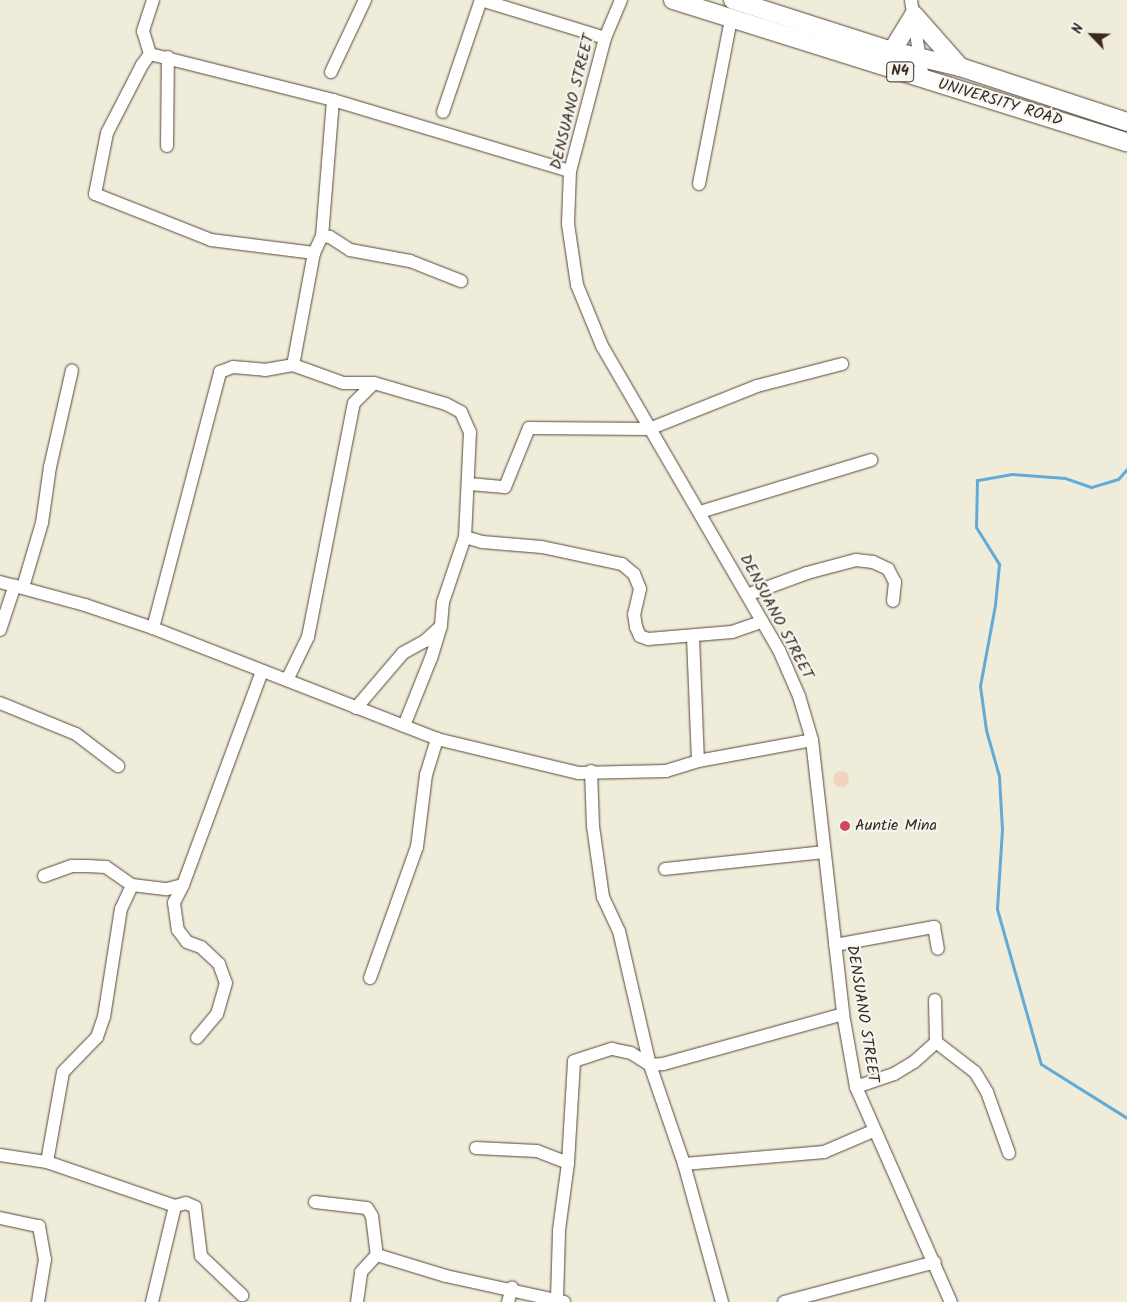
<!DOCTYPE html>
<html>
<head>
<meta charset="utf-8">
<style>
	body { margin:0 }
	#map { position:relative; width:1127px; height:1302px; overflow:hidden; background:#f0ecda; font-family:Kalam,sans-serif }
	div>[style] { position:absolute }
	.built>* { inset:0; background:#f2d4be }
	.round { border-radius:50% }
	.stream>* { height:3px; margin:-1.5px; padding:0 1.5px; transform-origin:1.5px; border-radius:1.5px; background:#61abd9 }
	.roads { filter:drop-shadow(0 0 1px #56473a) drop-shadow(0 0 1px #56473a) }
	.minor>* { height:12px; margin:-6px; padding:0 6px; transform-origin:6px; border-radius:6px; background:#fff }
	.highway>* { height:18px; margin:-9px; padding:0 9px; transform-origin:9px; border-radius:9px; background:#fff }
	.dots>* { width:14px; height:14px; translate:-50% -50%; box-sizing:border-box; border:2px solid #f6f6f2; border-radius:50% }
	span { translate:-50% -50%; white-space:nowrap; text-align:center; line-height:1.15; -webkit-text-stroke:4px #f6f6f2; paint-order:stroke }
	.shield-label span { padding:1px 4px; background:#f6f6f2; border:1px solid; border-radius:4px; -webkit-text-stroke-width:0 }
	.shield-label { font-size:15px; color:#3b2a1e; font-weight:700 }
	.street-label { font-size:16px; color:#3b2a1e }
	.poi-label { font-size:16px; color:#3b2a1e }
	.left { translate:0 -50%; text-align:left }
	.north { position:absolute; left:1067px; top:10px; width:50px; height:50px; -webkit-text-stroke:4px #f6f6f2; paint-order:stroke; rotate:294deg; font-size:14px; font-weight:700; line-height:20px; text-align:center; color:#3b2a1e }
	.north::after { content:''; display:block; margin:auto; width:18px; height:22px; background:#3b2a1e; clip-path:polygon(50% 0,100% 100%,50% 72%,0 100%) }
</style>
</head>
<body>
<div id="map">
	<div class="built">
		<i class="round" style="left:833px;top:771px;width:16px;height:16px"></i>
	</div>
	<div class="stream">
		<i style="left:1127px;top:469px;width:13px;rotate:132deg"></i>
		<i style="left:1118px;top:479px;width:28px;rotate:163deg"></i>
		<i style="left:1091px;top:487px;width:28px;rotate:-161deg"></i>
		<i style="left:1065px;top:478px;width:53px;rotate:-175.7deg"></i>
		<i style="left:1012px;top:474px;width:36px;rotate:170deg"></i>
		<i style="left:977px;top:480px;width:47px;rotate:91.2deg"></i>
		<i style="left:976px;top:527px;width:44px;rotate:58.1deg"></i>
		<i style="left:999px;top:564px;width:41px;rotate:95.6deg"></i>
		<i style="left:995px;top:605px;width:82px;rotate:100.5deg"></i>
		<i style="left:980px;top:686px;width:44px;rotate:82.2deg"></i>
		<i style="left:986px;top:730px;width:48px;rotate:74.2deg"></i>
		<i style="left:999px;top:776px;width:53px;rotate:86.8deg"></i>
		<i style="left:1002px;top:829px;width:80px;rotate:93.6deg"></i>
		<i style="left:997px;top:909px;width:161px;rotate:74.2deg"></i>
		<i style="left:1041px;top:1064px;width:102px;rotate:32.1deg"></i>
	</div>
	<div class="roads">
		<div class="minor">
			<i style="left:153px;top:0;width:33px;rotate:108deg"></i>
			<i style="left:143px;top:31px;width:24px;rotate:73deg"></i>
			<i style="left:150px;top:54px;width:189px;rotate:14.1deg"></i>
			<i style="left:333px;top:100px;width:136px;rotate:94.6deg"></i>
			<i style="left:322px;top:236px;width:19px;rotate:115deg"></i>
			<i style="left:314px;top:253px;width:114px;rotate:100.6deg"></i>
			<i style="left:481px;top:0;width:130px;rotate:17deg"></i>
			<i style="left:621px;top:0;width:41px;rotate:112.8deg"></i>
			<i style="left:605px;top:38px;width:138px;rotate:104.7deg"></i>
			<i style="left:570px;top:171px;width:53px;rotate:92.2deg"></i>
			<i style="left:568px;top:224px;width:62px;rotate:81.6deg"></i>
			<i style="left:577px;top:285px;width:66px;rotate:67.7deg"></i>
			<i style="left:602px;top:346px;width:352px;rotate:59.8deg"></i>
			<i style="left:779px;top:650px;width:50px;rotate:66.5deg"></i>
			<i style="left:799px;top:696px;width:46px;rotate:73.5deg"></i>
			<i style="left:812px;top:740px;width:276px;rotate:83.5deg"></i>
			<i style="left:843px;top:1014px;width:74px;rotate:79.9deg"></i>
			<i style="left:856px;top:1087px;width:235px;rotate:66.2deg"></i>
			<i style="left:911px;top:0;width:80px;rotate:81.4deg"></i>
			<i style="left:150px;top:54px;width:14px;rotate:126deg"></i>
			<i style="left:142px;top:65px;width:76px;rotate:117.2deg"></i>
			<i style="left:107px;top:133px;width:62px;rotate:101.1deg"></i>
			<i style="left:95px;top:194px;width:125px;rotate:21.6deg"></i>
			<i style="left:211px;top:240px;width:104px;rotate:7.2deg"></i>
			<i style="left:331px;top:72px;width:80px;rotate:-64.7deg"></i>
			<i style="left:333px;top:100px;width:247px;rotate:16.7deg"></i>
			<i style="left:443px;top:112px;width:118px;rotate:-71.3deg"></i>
			<i style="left:167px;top:146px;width:89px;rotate:-89.4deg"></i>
			<i style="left:699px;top:184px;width:167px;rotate:-79deg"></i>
			<i style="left:322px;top:236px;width:8px;rotate:7deg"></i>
			<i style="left:330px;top:237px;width:24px;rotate:33deg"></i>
			<i style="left:350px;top:250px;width:61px;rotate:10.4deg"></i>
			<i style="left:410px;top:261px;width:55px;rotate:21.4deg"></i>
			<i style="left:469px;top:484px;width:36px;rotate:5deg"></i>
			<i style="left:505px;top:487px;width:64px;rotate:-67.9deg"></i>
			<i style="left:529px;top:428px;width:120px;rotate:0.5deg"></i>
			<i style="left:649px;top:429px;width:116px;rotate:-21.7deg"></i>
			<i style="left:757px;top:386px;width:88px;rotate:-14.5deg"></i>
			<i style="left:700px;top:512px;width:179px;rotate:-16.9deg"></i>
			<i style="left:465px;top:537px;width:18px;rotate:16deg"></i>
			<i style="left:482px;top:542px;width:60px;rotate:4.8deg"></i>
			<i style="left:542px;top:547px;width:82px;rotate:12deg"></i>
			<i style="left:622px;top:564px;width:16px;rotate:40deg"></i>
			<i style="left:634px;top:574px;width:16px;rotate:68deg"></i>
			<i style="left:640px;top:589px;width:26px;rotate:103deg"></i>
			<i style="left:634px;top:614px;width:13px;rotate:81deg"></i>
			<i style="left:636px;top:627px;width:10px;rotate:66deg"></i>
			<i style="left:640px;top:636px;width:9px;rotate:21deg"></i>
			<i style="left:648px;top:639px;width:84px;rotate:-4.8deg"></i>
			<i style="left:732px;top:632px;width:31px;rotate:-19deg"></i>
			<i style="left:0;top:582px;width:88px;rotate:15.1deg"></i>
			<i style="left:85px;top:605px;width:72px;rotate:18.7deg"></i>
			<i style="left:153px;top:628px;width:305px;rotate:21.3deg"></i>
			<i style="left:437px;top:739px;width:146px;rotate:13.5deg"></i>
			<i style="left:579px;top:773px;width:87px;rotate:-1.3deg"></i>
			<i style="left:666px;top:771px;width:34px;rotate:-17deg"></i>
			<i style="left:698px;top:761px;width:116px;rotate:-10.4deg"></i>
			<i style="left:23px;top:587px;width:67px;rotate:-73.5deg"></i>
			<i style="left:42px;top:523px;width:57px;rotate:-81.9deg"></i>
			<i style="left:50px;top:467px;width:99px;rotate:-77.2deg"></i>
			<i style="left:747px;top:595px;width:64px;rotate:-20.1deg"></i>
			<i style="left:807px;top:573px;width:51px;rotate:-14.9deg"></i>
			<i style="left:856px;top:560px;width:17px;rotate:7deg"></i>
			<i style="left:873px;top:562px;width:17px;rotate:25deg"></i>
			<i style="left:888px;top:569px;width:15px;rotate:62deg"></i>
			<i style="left:895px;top:582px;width:19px;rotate:96deg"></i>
			<i style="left:153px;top:628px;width:265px;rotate:-75.3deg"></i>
			<i style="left:220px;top:372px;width:14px;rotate:-21deg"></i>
			<i style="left:233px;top:367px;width:32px;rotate:5deg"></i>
			<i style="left:265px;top:370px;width:28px;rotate:-10deg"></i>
			<i style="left:293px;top:365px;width:53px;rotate:19.8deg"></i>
			<i style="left:343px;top:383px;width:31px"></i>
			<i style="left:374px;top:383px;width:75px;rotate:16.3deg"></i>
			<i style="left:446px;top:404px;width:17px;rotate:28deg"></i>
			<i style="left:461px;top:412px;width:22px;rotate:66deg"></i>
			<i style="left:470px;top:432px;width:105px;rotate:92.7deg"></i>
			<i style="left:465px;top:537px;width:69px;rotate:108.7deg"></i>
			<i style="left:443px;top:602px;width:24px;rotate:95deg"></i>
			<i style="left:441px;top:626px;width:34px;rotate:107deg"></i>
			<i style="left:431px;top:658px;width:73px;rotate:111.7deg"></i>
			<i style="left:0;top:630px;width:47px;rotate:-71.6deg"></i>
			<i style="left:693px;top:637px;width:124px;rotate:87.7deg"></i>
			<i style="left:287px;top:680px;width:48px;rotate:-64deg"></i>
			<i style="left:308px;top:637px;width:238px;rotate:-78.9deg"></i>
			<i style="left:354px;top:403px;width:28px;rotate:-45deg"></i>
			<i style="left:0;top:703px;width:82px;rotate:22.2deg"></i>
			<i style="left:76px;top:734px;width:53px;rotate:37.3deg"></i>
			<i style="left:356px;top:708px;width:72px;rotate:-49.5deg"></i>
			<i style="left:403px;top:653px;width:25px;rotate:-29deg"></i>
			<i style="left:425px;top:641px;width:19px;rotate:-43deg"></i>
			<i style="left:591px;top:771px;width:55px;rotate:87.9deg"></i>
			<i style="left:593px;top:826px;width:72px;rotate:82deg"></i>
			<i style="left:603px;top:897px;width:38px;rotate:65deg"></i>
			<i style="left:619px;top:931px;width:138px;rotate:77deg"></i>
			<i style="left:650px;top:1065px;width:105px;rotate:71deg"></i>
			<i style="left:684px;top:1164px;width:143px;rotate:74.6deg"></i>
			<i style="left:665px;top:869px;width:159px;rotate:-6.1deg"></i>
			<i style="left:44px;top:876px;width:30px;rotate:-20deg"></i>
			<i style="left:72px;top:866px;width:15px"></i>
			<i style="left:87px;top:866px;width:19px;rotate:3deg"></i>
			<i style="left:106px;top:867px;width:32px;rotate:35deg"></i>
			<i style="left:132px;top:885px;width:35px;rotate:7deg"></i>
			<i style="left:167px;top:889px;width:16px;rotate:-14deg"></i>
			<i style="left:183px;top:885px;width:228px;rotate:-69.7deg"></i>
			<i style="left:183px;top:885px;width:20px;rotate:117deg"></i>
			<i style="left:174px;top:903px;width:27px;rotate:82deg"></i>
			<i style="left:178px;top:930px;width:15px;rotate:53deg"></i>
			<i style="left:187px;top:942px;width:15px;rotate:20deg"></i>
			<i style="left:201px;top:947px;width:25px;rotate:43deg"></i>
			<i style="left:219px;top:964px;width:20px;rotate:70deg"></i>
			<i style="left:226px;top:983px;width:32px;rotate:106deg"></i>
			<i style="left:217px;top:1014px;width:31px;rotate:130deg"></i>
			<i style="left:835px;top:945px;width:101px;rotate:-10.3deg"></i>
			<i style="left:934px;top:927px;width:22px;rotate:80deg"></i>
			<i style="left:370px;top:978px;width:139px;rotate:-70.3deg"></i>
			<i style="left:417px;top:847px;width:73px;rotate:-82.9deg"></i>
			<i style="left:426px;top:775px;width:38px;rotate:-73deg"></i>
			<i style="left:935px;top:1000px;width:42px;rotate:88.6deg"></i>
			<i style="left:936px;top:1042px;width:49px;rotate:37.6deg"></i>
			<i style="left:975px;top:1072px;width:23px;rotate:59deg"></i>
			<i style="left:987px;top:1092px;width:65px;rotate:70.2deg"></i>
			<i style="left:856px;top:1087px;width:40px;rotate:-18.9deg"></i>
			<i style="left:894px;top:1074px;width:23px;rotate:-31deg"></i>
			<i style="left:914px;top:1062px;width:30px;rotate:-42deg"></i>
			<i style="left:476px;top:1148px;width:61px;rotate:2.8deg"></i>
			<i style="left:537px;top:1151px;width:33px;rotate:21deg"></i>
			<i style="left:0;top:1155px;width:48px;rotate:8.5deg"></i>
			<i style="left:47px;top:1162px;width:135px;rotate:19deg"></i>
			<i style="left:175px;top:1206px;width:11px;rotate:-15deg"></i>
			<i style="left:186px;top:1203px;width:10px;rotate:24deg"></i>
			<i style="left:195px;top:1207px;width:49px;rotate:83deg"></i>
			<i style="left:201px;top:1256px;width:57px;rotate:43.6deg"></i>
			<i style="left:47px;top:1162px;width:91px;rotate:-79.9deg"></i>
			<i style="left:63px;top:1072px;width:49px;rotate:-45.8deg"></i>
			<i style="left:97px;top:1037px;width:21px;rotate:-71deg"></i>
			<i style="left:104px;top:1017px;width:109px;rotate:-81.1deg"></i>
			<i style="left:121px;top:909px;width:26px;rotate:-65deg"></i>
			<i style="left:684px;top:1164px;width:141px;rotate:-4.9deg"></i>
			<i style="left:824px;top:1152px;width:53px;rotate:-23.2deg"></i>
			<i style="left:315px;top:1202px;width:52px;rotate:6.6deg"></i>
			<i style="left:367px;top:1208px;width:9px;rotate:58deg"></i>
			<i style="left:372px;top:1216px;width:39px;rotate:83deg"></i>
			<i style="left:0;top:1218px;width:40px;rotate:12deg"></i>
			<i style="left:39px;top:1226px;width:34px;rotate:80deg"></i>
			<i style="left:45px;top:1259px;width:44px;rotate:99.2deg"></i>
			<i style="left:377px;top:1255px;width:72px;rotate:16.9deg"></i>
			<i style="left:446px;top:1276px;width:121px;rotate:12.4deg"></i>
			<i style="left:557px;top:1299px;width:69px;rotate:-88.3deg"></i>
			<i style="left:559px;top:1230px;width:68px;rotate:-82.3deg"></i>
			<i style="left:568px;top:1163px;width:102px;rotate:-86.6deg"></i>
			<i style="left:574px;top:1061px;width:40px;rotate:-18deg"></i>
			<i style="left:612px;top:1049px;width:19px;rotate:12deg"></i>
			<i style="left:631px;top:1053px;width:22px;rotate:32deg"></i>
			<i style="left:650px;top:1065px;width:13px;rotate:-4deg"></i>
			<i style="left:663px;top:1064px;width:187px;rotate:-15.5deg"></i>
			<i style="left:152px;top:1302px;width:99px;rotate:-76.5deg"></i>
			<i style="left:357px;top:1302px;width:30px;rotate:-82deg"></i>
			<i style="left:361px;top:1272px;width:23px;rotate:-47deg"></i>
			<i style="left:508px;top:1302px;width:15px;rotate:-74deg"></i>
			<i style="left:784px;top:1302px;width:156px;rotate:-14.8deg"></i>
		</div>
		<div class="highway">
			<i style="left:673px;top:0;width:476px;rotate:17.4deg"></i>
			<i style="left:733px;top:0;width:167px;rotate:17.8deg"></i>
			<i style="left:892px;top:51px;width:70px;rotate:13.2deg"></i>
			<i style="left:960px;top:67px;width:176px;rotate:18.2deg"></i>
			<i style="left:892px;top:51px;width:42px;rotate:-58.6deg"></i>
			<i style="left:914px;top:15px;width:69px;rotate:48.5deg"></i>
		</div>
	</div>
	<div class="dots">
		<i style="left:845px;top:826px;background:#d1495b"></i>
	</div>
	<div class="shield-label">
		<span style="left:900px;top:72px">N4</span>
	</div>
	<div class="street-label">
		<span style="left:573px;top:102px;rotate:-76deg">DENSUANO STREET</span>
		<span style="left:1000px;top:103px;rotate:17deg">UNIVERSITY ROAD</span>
		<span style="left:776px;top:617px;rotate:62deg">DENSUANO STREET</span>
		<span style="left:862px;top:1014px;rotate:81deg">DENSUANO STREET</span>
	</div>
	<div class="poi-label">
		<span class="left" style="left:855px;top:826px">Auntie Mina</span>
	</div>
	<div class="north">N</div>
</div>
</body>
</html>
